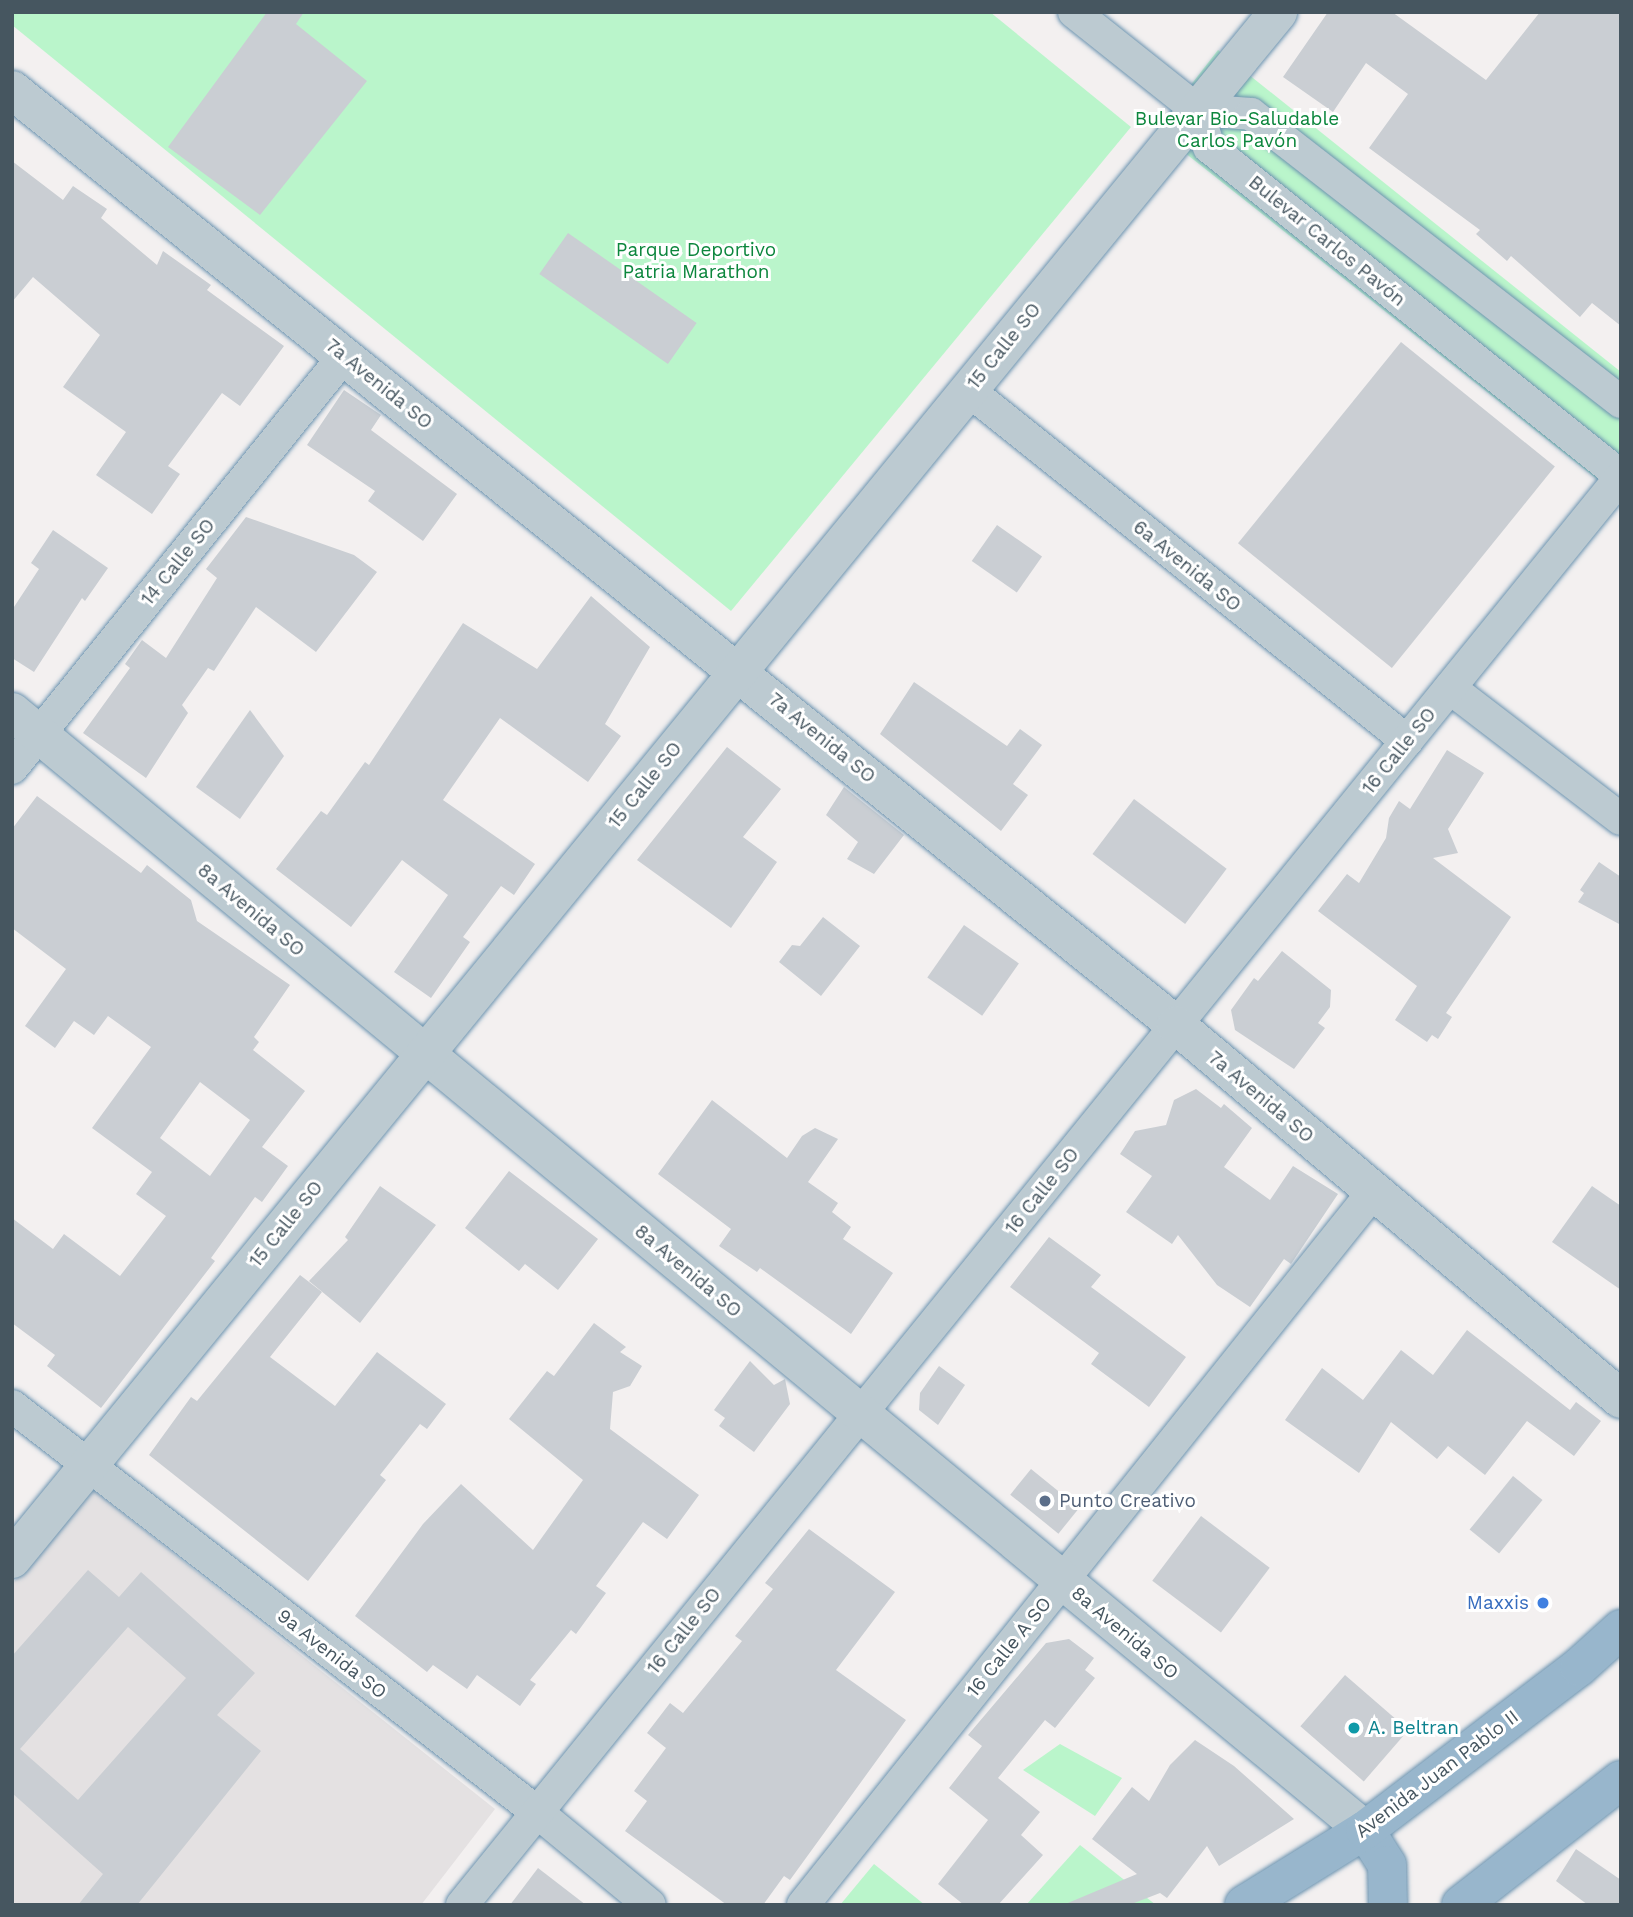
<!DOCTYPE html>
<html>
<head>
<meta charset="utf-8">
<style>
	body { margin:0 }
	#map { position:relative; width:1633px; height:1917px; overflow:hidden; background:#f3f0f0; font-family:"Work Sans",sans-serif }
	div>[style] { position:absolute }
	.education>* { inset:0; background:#e4e1e2 }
	.green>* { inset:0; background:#baf5cb }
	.building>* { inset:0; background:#caced3; transform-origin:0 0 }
	.roads { filter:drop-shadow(0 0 2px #6d94b0) drop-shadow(0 0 2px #6d94b0) }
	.minor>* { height:32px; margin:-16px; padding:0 16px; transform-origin:16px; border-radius:16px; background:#bccad1 }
	.tertiary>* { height:38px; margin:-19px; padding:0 19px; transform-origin:19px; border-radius:19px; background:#bccad1 }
	.trunk>* { height:38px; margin:-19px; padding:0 19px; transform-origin:19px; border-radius:19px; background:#98b6cc }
	.dots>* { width:19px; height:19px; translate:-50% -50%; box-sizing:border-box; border:4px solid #fff; border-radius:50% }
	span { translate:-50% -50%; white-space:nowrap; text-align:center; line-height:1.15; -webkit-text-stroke:6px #fff; paint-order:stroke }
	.park-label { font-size:19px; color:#0c863d }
	.street-label { font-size:19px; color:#465660 }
	.service-label { font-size:19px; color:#4e5e75 }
	.left { translate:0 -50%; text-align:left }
	.shop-label { font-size:19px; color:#366cbe }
	.right { translate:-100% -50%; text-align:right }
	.culture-label { font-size:19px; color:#0d838f }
	.frame { position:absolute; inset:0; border:14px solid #465660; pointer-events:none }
</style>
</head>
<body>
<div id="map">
	<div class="education">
		<i style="clip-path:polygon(91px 1488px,495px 1809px,421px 1905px,12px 1905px,12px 1584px)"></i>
	</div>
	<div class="green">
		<i style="clip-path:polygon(12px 12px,990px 12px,1131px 127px,731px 611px,12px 25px)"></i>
		<i style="clip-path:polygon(1218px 50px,1621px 372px,1621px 498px,1156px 130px)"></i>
		<i style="clip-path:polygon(1060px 1744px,1122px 1778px,1095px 1816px,1023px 1770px)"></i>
		<i style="clip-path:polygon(1080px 1845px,1156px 1905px,1026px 1905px)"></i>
		<i style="clip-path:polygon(874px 1864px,925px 1905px,840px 1905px)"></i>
	</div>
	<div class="building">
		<i style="clip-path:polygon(267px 12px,304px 12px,296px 24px,367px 81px,260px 215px,168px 147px)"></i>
		<i style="clip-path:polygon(1328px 12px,1392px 12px,1486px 80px,1540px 12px,1621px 12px,1621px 326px,1592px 303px,1580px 317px,1511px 256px,1507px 261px,1476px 234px,1480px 230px,1369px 148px,1408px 94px,1366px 63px,1333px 112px,1283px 77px)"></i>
		<i style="clip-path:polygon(12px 161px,63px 200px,73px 186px,107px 209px,101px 218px,157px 265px,163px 251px,211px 285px,207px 290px,284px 346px,240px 406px,222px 393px,168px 466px,180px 474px,152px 514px,96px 475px,126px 432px,63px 387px,100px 335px,33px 277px,12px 302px)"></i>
		<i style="left:568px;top:233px;width:157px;height:50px;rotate:35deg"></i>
		<i style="left:1401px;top:342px;width:198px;height:259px;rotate:39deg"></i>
		<i style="clip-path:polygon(344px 390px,381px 415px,371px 430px,457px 494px,423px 541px,368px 501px,375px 491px,307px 445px)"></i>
		<i style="clip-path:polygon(246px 517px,354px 555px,377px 572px,316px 652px,256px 607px,214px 671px,208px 668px,182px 705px,188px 713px,146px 778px,83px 733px,130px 668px,125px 664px,142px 640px,166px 658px,217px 578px,206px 569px)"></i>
		<i style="left:997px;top:525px;width:55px;height:44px;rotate:35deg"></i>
		<i style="clip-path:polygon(53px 530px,108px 568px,85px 601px,82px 598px,34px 672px,12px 658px,12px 610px,39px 569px,31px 563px)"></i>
		<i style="clip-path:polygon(591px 596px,650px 647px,605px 724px,621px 736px,588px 782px,500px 718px,443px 800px,535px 864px,514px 895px,501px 886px,463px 937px,470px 942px,431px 998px,394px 972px,448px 895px,402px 860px,351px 927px,276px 869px,321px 811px,327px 815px,365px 762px,369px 765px,463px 623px,537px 669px)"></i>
		<i style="clip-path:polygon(914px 682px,1007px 746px,1020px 729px,1042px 745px,1013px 784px,1028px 795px,1001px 831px,880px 734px)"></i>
		<i style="clip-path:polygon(250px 710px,284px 756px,240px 819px,196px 787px)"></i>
		<i style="clip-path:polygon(727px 747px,781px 789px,743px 837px,777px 862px,731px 928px,637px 860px)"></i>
		<i style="clip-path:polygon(1447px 750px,1484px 773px,1448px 829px,1458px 853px,1433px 858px,1511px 917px,1446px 1013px,1452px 1017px,1438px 1039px,1432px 1035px,1427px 1042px,1395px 1020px,1417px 986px,1318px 911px,1347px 874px,1359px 883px,1386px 838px,1389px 818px,1399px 801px,1410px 809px)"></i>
		<i style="clip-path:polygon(844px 787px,904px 835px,874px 874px,847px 859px,858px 842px,826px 815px)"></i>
		<i style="clip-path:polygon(evenodd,37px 796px,141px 873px,147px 865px,191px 900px,197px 921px,290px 985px,254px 1037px,259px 1042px,253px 1050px,305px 1091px,262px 1147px,288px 1166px,262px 1202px,255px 1197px,211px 1258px,215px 1261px,101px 1408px,47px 1366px,55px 1355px,12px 1323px,12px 1218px,53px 1249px,64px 1234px,120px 1276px,166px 1216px,136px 1194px,152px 1172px,92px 1128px,151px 1047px,108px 1016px,94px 1035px,74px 1021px,55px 1048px,25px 1026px,66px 969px,12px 928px,12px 829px,37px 796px,200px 1082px,250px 1120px,210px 1176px,160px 1138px,200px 1082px)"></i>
		<i style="left:1134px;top:799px;width:116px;height:69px;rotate:37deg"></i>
		<i style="clip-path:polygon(1599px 862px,1621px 877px,1621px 925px,1578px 902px,1584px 893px,1580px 890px)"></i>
		<i style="clip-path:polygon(823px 917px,860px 946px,821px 996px,779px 962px,792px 945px,800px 946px)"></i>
		<i style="left:964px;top:925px;width:67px;height:64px;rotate:35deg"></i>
		<i style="clip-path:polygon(1282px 951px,1331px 990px,1330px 1007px,1318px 1023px,1325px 1028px,1294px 1069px,1235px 1030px,1231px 1010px,1254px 978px,1258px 981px)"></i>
		<i style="clip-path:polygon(1196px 1089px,1221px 1108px,1224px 1104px,1252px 1128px,1224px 1167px,1270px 1200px,1293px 1166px,1338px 1194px,1291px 1264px,1284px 1259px,1250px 1307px,1217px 1285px,1178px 1235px,1172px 1244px,1126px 1212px,1152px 1176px,1120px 1154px,1135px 1131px,1166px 1125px,1174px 1100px)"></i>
		<i style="clip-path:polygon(712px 1100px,787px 1158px,802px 1136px,815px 1128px,838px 1139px,808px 1182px,838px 1203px,832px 1212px,851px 1227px,843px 1239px,893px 1273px,851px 1334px,760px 1268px,757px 1272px,719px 1246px,731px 1229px,658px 1174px)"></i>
		<i style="clip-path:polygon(509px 1171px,598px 1239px,558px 1290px,525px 1264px,519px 1271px,465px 1228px)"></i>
		<i style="clip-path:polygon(380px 1186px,436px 1225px,360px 1323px,309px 1281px,348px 1240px,345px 1237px)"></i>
		<i style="clip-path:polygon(1592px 1186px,1621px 1206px,1621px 1290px,1552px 1242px)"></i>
		<i style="clip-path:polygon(1049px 1237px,1101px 1275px,1091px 1287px,1186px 1357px,1149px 1407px,1091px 1364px,1099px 1353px,1010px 1287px)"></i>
		<i style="clip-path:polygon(300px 1275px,322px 1292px,270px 1357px,335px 1406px,377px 1352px,446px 1404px,427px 1429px,420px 1424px,380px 1475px,386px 1480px,308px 1581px,149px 1455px,191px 1397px,197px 1401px)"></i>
		<i style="clip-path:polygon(594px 1323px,626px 1347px,620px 1352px,642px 1366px,630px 1386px,613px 1392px,610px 1429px,699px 1495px,667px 1539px,643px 1522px,596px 1586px,606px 1593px,576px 1634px,571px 1630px,530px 1680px,536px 1684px,520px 1706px,477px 1675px,467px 1689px,433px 1665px,427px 1672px,355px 1616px,423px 1524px,461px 1484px,533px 1550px,583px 1480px,509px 1419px,547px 1371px,554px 1376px)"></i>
		<i style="clip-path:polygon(1467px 1330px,1570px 1410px,1576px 1402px,1601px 1421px,1574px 1456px,1527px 1421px,1485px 1475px,1448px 1446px,1437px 1459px,1391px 1422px,1359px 1473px,1285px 1420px,1322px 1368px,1363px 1400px,1401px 1350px,1433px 1375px)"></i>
		<i style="clip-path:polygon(750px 1361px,774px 1385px,785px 1379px,790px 1404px,754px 1452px,719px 1426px,725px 1418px,714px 1410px)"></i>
		<i style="clip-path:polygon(939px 1366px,965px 1385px,938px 1425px,919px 1410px,920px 1393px)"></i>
		<i style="left:1031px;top:1469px;width:62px;height:33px;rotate:39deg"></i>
		<i style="left:1513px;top:1476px;width:38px;height:69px;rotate:39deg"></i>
		<i style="left:1201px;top:1516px;width:86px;height:81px;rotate:37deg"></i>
		<i style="clip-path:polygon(809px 1529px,895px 1592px,836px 1670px,906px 1720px,790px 1880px,784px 1876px,763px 1905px,727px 1905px,625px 1831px,647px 1801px,634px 1791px,666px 1748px,647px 1733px,670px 1703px,683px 1713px,742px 1641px,735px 1636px,773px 1589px,765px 1583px)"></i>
		<i style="clip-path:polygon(evenodd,88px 1570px,119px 1597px,141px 1572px,255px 1673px,217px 1715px,261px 1751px,137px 1905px,78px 1905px,103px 1874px,12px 1793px,12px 1656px,88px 1570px,128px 1627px,186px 1678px,78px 1800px,20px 1749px,128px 1627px)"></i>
		<i style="clip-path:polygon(1069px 1639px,1094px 1658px,1085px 1670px,1095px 1678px,1055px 1728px,1045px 1720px,998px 1778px,1040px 1812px,1021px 1835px,1043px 1855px,998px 1905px,964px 1905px,938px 1884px,988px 1820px,949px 1788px,982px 1746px,968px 1735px,1046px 1643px)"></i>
		<i style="left:1345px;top:1675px;width:84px;height:68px;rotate:41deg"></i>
		<i style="clip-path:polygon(1195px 1740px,1234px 1766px,1294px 1819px,1219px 1866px,1207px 1846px,1167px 1898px,1160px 1893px,1129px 1905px,1063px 1905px,1137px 1874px,1092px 1839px,1132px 1787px,1149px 1801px,1170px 1765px)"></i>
		<i style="clip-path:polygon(1576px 1849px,1621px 1880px,1621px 1905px,1588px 1905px,1556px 1881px)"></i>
		<i style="clip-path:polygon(538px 1868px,586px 1905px,510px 1905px)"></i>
	</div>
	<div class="roads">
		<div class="minor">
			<i style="left:1074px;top:12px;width:157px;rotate:38.5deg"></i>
			<i style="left:1197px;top:110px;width:39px;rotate:72deg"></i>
			<i style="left:1209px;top:147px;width:527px;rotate:38.61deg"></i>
			<i style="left:1197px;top:110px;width:54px;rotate:4.2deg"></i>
			<i style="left:1251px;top:114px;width:469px;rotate:37.9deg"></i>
			<i style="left:968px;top:390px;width:562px;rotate:38.64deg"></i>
			<i style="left:1450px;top:688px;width:215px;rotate:37.5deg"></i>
			<i style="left:12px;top:768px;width:529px;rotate:-51.14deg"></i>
			<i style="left:12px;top:1406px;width:664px;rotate:37.72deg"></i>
			<i style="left:537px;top:1812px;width:146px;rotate:39.5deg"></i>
			<i style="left:462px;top:1905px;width:1839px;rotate:-50.94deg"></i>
			<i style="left:803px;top:1905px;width:913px;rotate:-51.36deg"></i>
		</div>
		<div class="tertiary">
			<i style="left:12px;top:90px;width:1493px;rotate:38.77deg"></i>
			<i style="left:1176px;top:1025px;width:581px;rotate:40.05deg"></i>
			<i style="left:12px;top:712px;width:1755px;rotate:39.57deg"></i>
			<i style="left:12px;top:1559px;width:1999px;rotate:-50.7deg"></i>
		</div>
		<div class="trunk">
			<i style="left:1365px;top:1830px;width:41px;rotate:57.8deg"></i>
			<i style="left:1387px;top:1865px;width:40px;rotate:88.6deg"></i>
			<i style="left:1244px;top:1905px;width:142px;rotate:-31.8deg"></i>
			<i style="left:1365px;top:1830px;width:269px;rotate:-37.3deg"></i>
			<i style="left:1579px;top:1667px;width:57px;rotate:-42.1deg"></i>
			<i style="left:1461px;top:1905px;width:203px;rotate:-38deg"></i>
		</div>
	</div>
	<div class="dots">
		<i style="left:1045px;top:1501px;background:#5c6f8a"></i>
		<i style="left:1543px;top:1603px;background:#3f7fe0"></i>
		<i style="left:1354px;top:1728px;background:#0f9aa8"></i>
	</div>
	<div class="park-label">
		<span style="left:1237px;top:130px">Bulevar Bio-Saludable<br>Carlos Pavón</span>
		<span style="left:696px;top:261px">Parque Deportivo<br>Patria Marathon</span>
	</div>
	<div class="street-label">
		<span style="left:1327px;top:241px;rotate:39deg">Bulevar Carlos Pavón</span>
		<span style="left:1004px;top:346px;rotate:-51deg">15 Calle SO</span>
		<span style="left:379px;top:384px;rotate:39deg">7a Avenida SO</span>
		<span style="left:178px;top:562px;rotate:-51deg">14 Calle SO</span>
		<span style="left:1187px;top:566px;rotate:39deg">6a Avenida SO</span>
		<span style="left:822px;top:738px;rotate:39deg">7a Avenida SO</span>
		<span style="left:1399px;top:751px;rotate:-51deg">16 Calle SO</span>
		<span style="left:645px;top:785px;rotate:-51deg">15 Calle SO</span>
		<span style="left:251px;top:910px;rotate:40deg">8a Avenida SO</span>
		<span style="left:1261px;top:1097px;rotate:40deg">7a Avenida SO</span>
		<span style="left:1042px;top:1191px;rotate:-51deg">16 Calle SO</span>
		<span style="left:286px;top:1224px;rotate:-51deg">15 Calle SO</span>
		<span style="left:688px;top:1271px;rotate:40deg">8a Avenida SO</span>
		<span style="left:684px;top:1631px;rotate:-51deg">16 Calle SO</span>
		<span style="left:1125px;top:1633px;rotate:40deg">8a Avenida SO</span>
		<span style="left:1009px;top:1647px;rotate:-51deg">16 Calle A SO</span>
		<span style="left:332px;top:1654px;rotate:38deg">9a Avenida SO</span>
		<span style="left:1437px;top:1774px;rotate:-37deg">Avenida Juan Pablo II</span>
	</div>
	<div class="service-label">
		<span class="left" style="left:1059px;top:1501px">Punto Creativo</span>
	</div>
	<div class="shop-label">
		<span class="right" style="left:1529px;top:1603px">Maxxis</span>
	</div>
	<div class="culture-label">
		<span class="left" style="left:1368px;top:1728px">A. Beltran</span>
	</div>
	<div class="frame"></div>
</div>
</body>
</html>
